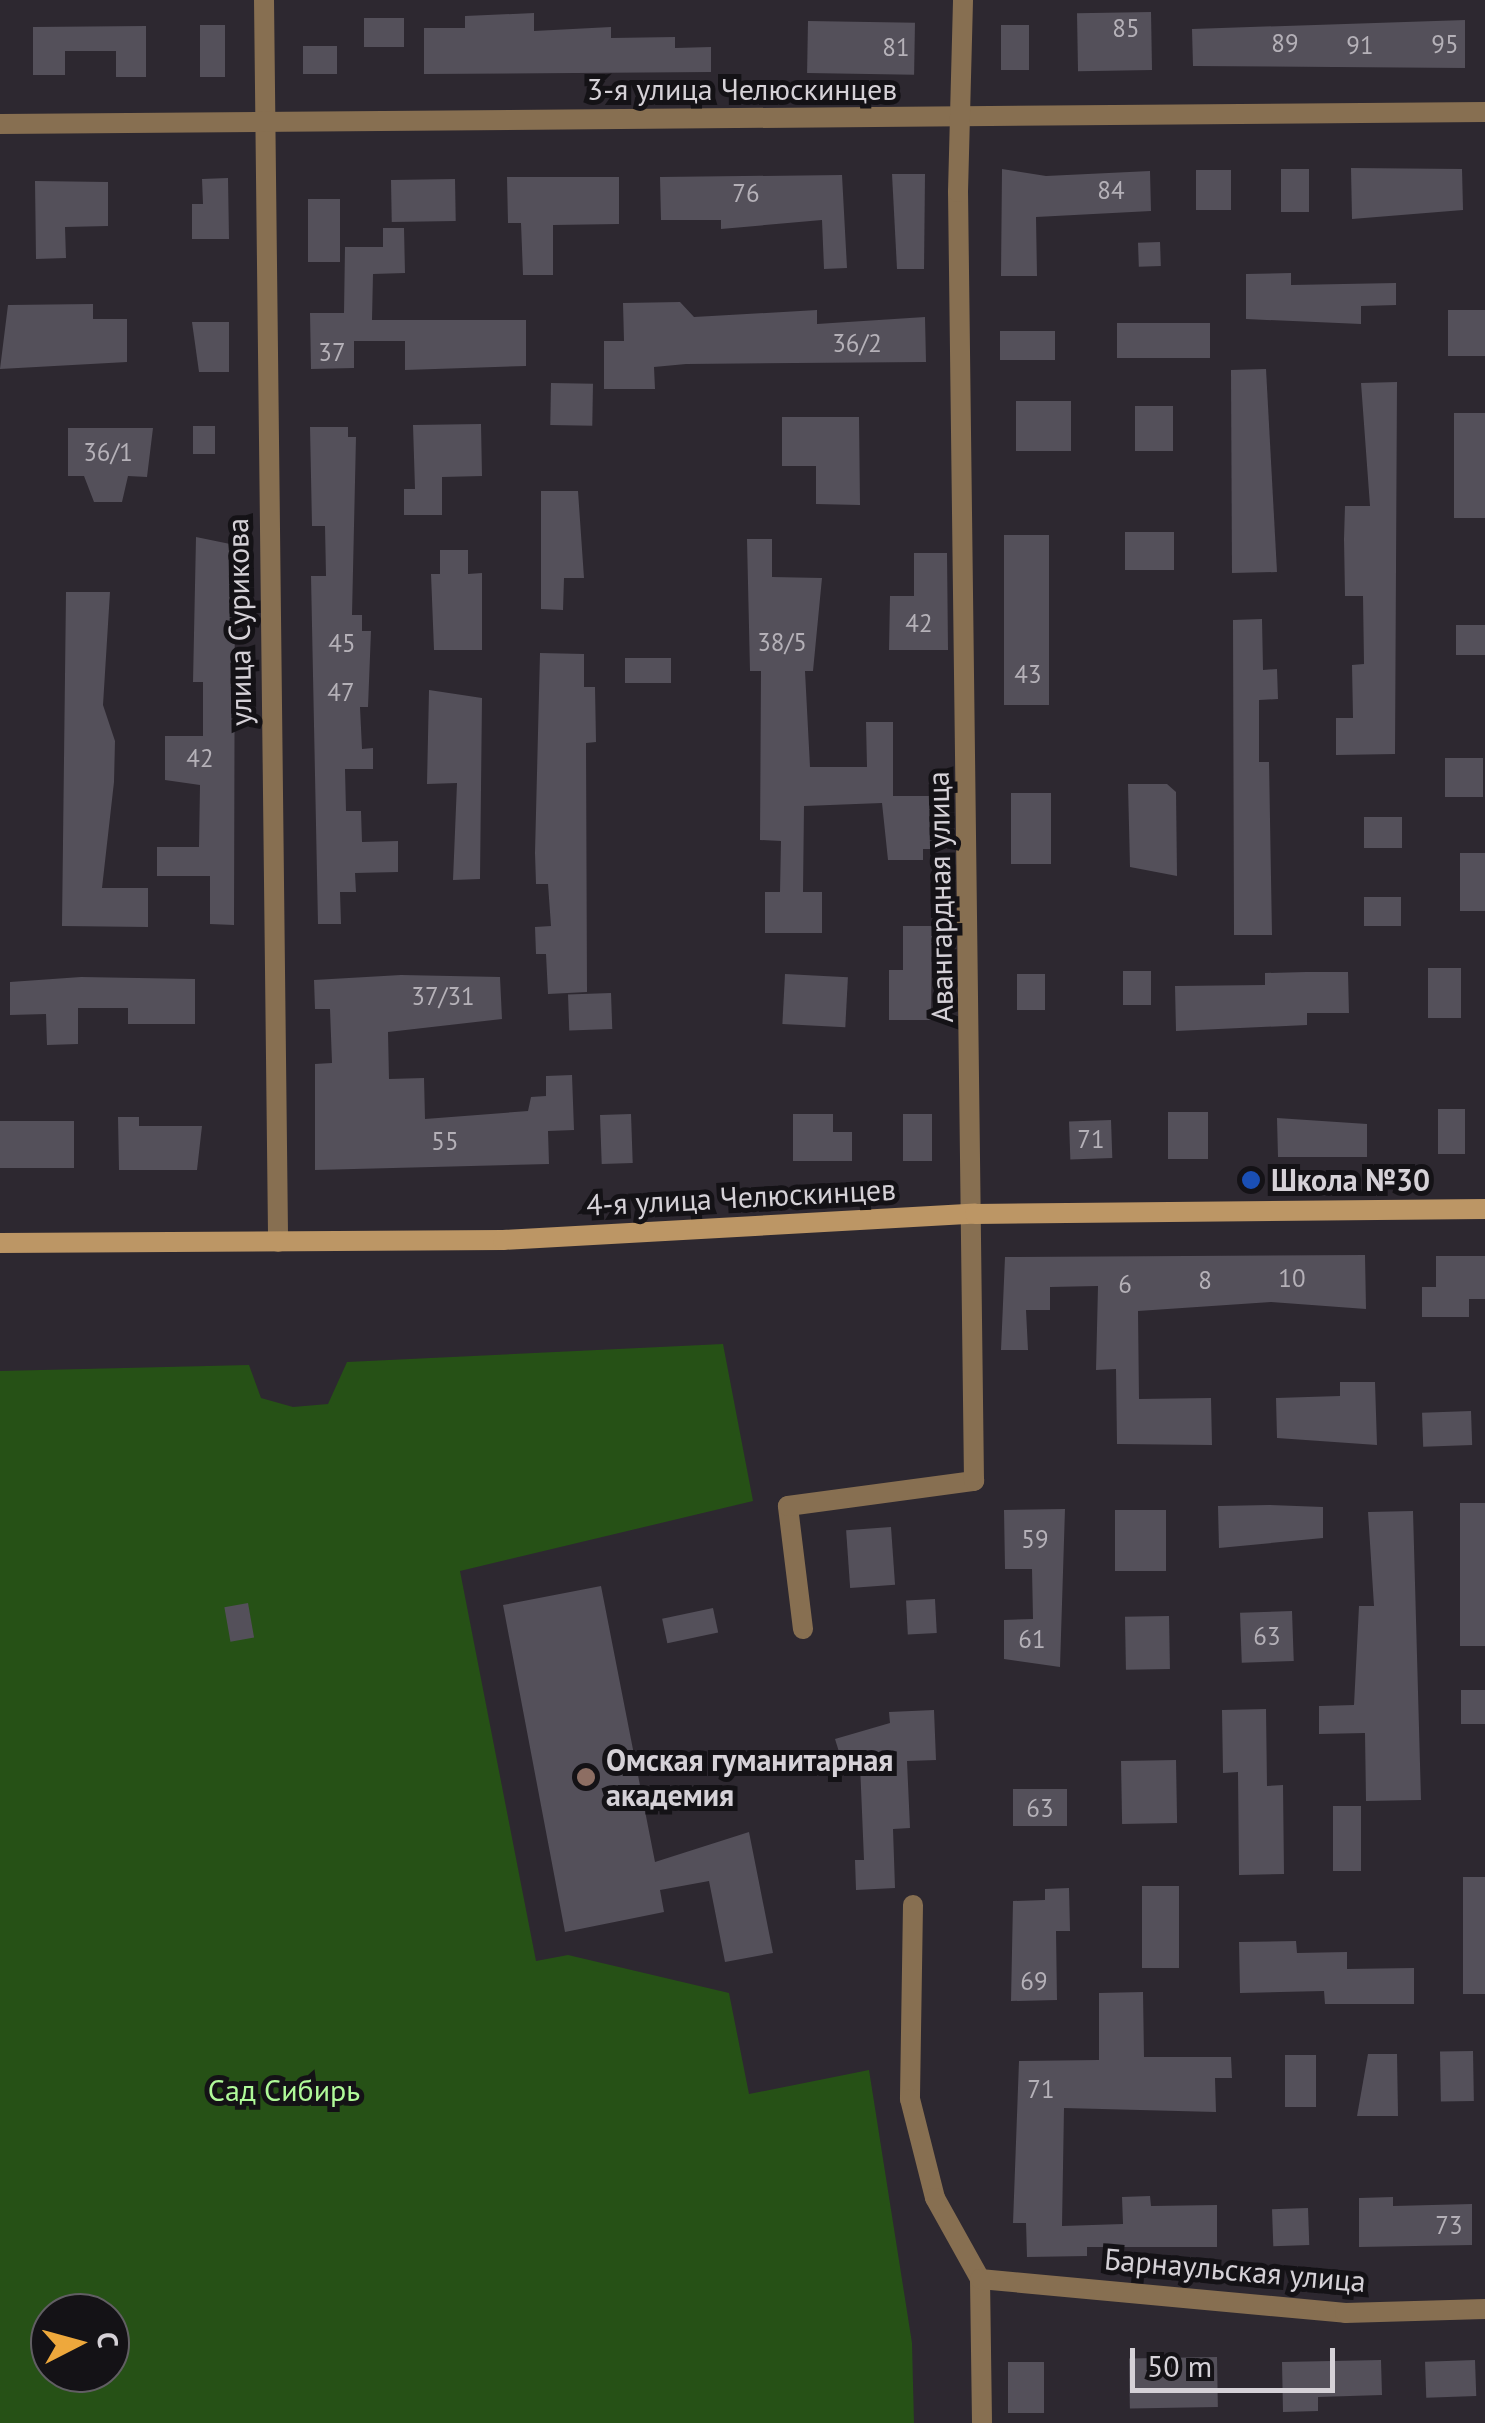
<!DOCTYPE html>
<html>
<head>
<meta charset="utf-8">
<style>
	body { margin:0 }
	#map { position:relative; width:1485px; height:2423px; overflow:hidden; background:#2d2830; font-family:"PT Sans",sans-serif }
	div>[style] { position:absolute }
	.green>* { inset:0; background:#265116 }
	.building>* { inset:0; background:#54505a; transform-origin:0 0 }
	.minor>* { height:20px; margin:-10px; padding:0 10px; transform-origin:10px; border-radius:10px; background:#876f51 }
	.secondary>* { height:20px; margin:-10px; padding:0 10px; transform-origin:10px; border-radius:10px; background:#bc9665 }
	.dots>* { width:28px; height:28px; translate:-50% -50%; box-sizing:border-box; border:5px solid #141216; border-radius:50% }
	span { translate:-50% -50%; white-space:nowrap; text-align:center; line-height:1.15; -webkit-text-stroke:10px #141216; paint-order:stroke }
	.number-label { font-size:25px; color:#b5b1b8 }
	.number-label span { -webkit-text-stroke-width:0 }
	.street-label { font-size:30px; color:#d5d1d7 }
	.poi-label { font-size:30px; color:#d5d1d7; font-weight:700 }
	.left { translate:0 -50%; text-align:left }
	.park-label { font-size:30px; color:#b0fa99 }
	.north { position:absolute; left:30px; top:2293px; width:100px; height:100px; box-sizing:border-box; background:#141216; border:2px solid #615e63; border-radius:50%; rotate:84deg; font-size:28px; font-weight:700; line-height:40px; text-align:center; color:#d5d1d7 }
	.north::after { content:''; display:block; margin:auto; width:35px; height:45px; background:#eea83c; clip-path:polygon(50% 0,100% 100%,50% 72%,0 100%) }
	.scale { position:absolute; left:1130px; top:2348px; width:205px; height:45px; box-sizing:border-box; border:5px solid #d5d1d7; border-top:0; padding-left:12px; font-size:30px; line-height:35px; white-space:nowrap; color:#d5d1d7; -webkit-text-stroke:8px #141216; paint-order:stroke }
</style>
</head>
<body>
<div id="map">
	<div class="green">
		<i style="clip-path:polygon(evenodd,723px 1344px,753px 1501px,460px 1571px,536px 1961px,568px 1955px,729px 1993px,749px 2094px,869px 2070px,912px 2343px,914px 2423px,0 2423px,0 1371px,249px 1365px,261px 1398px,293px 1407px,328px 1404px,347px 1362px,723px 1344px,50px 2313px,110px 2313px,110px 2373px,50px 2373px,50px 2313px)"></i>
	</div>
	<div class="building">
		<i style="left:1151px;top:12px;width:58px;height:74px;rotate:89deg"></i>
		<i style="clip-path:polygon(534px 13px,534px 31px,611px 27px,611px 38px,675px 37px,675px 48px,711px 47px,711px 72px,424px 74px,424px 28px,465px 28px,465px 16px)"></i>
		<i style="left:364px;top:18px;width:40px;height:29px"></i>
		<i style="clip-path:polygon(1465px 20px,1465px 68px,1193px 66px,1192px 29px)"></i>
		<i style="left:808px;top:21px;width:107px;height:52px;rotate:1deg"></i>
		<i style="left:225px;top:25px;width:52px;height:25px;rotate:90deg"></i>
		<i style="left:1001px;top:25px;width:28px;height:45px"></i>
		<i style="clip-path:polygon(146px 26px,146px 77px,116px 77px,116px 51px,65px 51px,65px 75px,33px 75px,33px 27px)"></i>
		<i style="left:337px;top:46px;width:28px;height:34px;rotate:90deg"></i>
		<i style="clip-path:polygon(1351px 168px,1462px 169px,1463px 210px,1352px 219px)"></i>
		<i style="clip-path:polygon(1002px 169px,1046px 176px,1150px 171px,1151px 211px,1036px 217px,1037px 276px,1001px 276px)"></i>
		<i style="left:1281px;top:169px;width:28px;height:43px"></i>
		<i style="left:1196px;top:170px;width:35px;height:40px"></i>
		<i style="clip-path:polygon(892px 174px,925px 174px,924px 269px,897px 269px)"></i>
		<i style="clip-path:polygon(842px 175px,847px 268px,824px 269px,822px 220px,721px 229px,721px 220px,661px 220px,660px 177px)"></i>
		<i style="clip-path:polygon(507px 177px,619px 177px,619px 224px,553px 225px,553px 275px,523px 275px,521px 223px,508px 223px)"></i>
		<i style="clip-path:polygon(228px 178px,229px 239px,192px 239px,192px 204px,203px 204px,202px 179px)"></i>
		<i style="left:455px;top:179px;width:42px;height:64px;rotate:89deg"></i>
		<i style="clip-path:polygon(35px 181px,108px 182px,108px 226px,65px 227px,66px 258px,36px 259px)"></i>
		<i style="left:308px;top:199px;width:32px;height:63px"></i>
		<i style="clip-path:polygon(383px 228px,404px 228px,405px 273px,373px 274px,372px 320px,526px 320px,526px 366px,405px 370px,405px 341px,354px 341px,354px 368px,311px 369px,310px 313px,344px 313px,345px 247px,383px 247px)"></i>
		<i style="left:1160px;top:242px;width:24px;height:22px;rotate:88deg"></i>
		<i style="clip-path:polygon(1291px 273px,1291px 285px,1396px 283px,1396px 305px,1361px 306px,1361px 324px,1246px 319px,1246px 274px)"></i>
		<i style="clip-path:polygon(680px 302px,694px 317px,817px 310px,817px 324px,925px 317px,926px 362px,686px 364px,654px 367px,655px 389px,604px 389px,604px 341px,624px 341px,623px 303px)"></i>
		<i style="clip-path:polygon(93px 304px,93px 319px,127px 319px,127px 362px,0 369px,8px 305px)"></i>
		<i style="left:1448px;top:310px;width:37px;height:46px"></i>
		<i style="clip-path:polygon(192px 322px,229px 322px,229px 372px,199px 372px)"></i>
		<i style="left:1210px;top:323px;width:35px;height:93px;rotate:90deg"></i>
		<i style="left:1055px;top:331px;width:29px;height:55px;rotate:90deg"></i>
		<i style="clip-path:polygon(1266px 369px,1277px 572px,1232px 573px,1231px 370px)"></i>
		<i style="clip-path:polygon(1397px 382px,1395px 754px,1336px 755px,1336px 718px,1353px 718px,1352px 665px,1364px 664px,1363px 596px,1345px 596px,1344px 539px,1345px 506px,1370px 506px,1361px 383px)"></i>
		<i style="left:551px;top:383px;width:42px;height:42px;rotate:1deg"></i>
		<i style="left:1016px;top:401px;width:55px;height:50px"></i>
		<i style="left:1135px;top:406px;width:38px;height:45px"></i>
		<i style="left:1454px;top:413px;width:31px;height:105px"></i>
		<i style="clip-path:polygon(782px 417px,859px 417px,860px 505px,816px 504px,816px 466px,782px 466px)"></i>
		<i style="clip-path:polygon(481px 424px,482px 476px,442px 477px,442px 515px,404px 515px,404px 489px,415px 489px,413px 425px)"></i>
		<i style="left:193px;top:426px;width:22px;height:28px"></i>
		<i style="clip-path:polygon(310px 427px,348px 427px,348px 437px,356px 437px,352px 615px,362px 615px,362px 631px,371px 631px,368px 707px,360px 707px,362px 749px,373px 748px,373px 769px,345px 769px,346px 811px,361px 811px,362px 842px,398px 841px,398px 872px,355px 873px,356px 892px,340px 892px,341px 924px,318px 924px,311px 576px,326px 576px,325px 526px,312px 526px)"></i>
		<i style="clip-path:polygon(68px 428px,153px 428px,147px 477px,128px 476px,122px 502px,94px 502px,84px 476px,68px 476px)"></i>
		<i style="clip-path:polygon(541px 491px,578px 491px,584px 578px,564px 578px,563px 610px,541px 609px)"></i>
		<i style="left:1125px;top:532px;width:49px;height:38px"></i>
		<i style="left:1004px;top:535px;width:45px;height:170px"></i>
		<i style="clip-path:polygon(196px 537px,235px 545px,234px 925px,210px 924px,210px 876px,157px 876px,157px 847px,199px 847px,200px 785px,165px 780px,165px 736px,203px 736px,203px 682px,193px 682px)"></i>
		<i style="clip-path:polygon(747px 539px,772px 539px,772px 577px,822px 578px,813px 671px,805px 671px,810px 767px,867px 767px,866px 722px,893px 722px,893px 796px,934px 796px,934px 849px,923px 849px,923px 860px,888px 860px,882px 803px,804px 806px,803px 892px,822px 892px,822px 933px,765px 933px,765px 892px,780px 892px,781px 841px,760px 840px,761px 671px,750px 671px)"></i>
		<i style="clip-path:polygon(440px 550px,468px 550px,468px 574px,482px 573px,482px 650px,434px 650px,431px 574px,440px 574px)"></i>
		<i style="clip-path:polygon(914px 553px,947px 553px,948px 650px,889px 650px,890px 596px,914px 596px)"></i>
		<i style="clip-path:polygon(66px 592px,110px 592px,103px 705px,115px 741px,114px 782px,102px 888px,148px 888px,148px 927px,62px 926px)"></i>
		<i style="clip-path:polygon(1262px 619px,1263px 670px,1277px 669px,1278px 699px,1259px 700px,1259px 762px,1269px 762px,1272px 935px,1234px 935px,1233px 620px)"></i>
		<i style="left:1485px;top:625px;width:30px;height:29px;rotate:90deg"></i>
		<i style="clip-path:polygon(540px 653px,584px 654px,584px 687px,595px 687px,596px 742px,586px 743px,587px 992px,548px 994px,546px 954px,536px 954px,535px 927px,551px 926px,548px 884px,536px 884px,535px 853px)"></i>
		<i style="left:671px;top:658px;width:25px;height:46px;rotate:90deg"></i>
		<i style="clip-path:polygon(429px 690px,482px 698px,480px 879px,453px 880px,457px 783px,427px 784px)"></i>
		<i style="left:1445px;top:758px;width:38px;height:39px"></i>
		<i style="clip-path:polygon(1128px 784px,1167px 784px,1176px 792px,1177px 876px,1130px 867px)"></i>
		<i style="left:1011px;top:793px;width:40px;height:71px"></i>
		<i style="left:1402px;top:817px;width:31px;height:38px;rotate:90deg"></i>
		<i style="left:1460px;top:853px;width:25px;height:58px"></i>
		<i style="left:1401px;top:897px;width:29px;height:37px;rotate:90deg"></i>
		<i style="clip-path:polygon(903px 926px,932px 926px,931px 1020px,889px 1020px,889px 970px,903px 970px)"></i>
		<i style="left:1428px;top:968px;width:33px;height:50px"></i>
		<i style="left:1123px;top:971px;width:28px;height:34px"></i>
		<i style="clip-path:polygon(1306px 972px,1348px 972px,1349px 1013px,1307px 1013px,1307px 1025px,1176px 1031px,1175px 986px,1265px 985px,1265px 973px)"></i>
		<i style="left:785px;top:974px;width:63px;height:50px;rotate:3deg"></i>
		<i style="left:1017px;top:974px;width:28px;height:36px"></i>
		<i style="clip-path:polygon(401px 975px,500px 977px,502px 1019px,388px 1032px,389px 1079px,424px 1078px,425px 1119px,528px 1111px,531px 1097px,546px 1096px,546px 1076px,572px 1075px,574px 1130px,548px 1131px,549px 1164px,315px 1170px,315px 1064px,332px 1063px,330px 1009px,315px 1009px,314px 980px)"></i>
		<i style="clip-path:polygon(81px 977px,195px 979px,195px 1024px,128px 1024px,128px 1008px,78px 1008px,78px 1044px,47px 1045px,46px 1014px,10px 1015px,10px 982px)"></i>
		<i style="left:611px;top:993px;width:36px;height:43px;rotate:88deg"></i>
		<i style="left:1438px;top:1109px;width:27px;height:45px"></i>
		<i style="left:1168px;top:1112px;width:40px;height:47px"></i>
		<i style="left:631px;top:1114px;width:49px;height:31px;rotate:88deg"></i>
		<i style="clip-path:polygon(793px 1114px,833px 1114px,833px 1132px,852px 1132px,852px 1161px,793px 1161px)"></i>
		<i style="left:932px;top:1114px;width:47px;height:29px;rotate:90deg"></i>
		<i style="clip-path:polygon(118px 1117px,139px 1117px,139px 1126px,202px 1126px,197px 1170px,119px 1170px)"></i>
		<i style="clip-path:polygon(1277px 1118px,1367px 1124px,1367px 1157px,1278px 1157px)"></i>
		<i style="left:1111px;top:1120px;width:38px;height:42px;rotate:88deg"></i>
		<i style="left:0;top:1121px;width:74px;height:47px"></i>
		<i style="clip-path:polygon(1365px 1255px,1366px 1309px,1271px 1302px,1138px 1311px,1139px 1399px,1211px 1398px,1212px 1445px,1117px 1444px,1116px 1369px,1096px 1370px,1098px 1286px,1050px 1287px,1050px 1310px,1026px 1310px,1028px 1350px,1001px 1350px,1005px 1257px)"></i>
		<i style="clip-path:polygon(1436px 1256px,1485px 1256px,1485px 1299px,1469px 1299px,1469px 1317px,1422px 1317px,1422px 1287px,1436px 1287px)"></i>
		<i style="clip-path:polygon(1340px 1382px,1375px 1382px,1377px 1445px,1277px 1438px,1276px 1398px,1340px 1396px)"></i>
		<i style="left:1471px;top:1411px;width:34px;height:49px;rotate:88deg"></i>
		<i style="left:1460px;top:1503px;width:25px;height:143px"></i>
		<i style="clip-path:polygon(1269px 1505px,1323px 1507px,1323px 1538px,1219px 1548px,1218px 1506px)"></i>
		<i style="clip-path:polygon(1065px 1509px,1060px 1667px,1004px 1659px,1004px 1620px,1033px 1619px,1032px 1569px,1005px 1569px,1004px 1510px)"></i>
		<i style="left:1115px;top:1510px;width:51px;height:61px"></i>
		<i style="clip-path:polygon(1413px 1511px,1421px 1800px,1366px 1801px,1365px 1733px,1319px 1734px,1319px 1706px,1354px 1705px,1359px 1606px,1374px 1606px,1368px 1512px)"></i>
		<i style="left:891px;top:1527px;width:58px;height:45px;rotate:86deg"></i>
		<i style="clip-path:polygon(601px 1586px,655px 1862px,749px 1832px,773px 1953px,725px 1962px,709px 1881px,660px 1890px,664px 1912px,565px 1932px,503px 1605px)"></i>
		<i style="left:935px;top:1599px;width:34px;height:29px;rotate:87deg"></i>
		<i style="left:248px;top:1603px;width:35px;height:24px;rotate:80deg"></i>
		<i style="left:713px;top:1608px;width:25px;height:52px;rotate:78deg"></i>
		<i style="left:1292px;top:1611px;width:50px;height:52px;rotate:88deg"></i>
		<i style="left:1169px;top:1616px;width:53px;height:44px;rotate:89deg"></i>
		<i style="left:1485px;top:1690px;width:34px;height:24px;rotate:90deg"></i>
		<i style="clip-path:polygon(1266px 1709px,1267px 1786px,1283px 1785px,1284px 1874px,1239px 1875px,1238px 1772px,1223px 1773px,1222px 1710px)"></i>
		<i style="clip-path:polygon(934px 1710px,936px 1760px,907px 1761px,910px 1828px,893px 1829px,895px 1888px,856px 1890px,855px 1860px,864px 1860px,860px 1764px,844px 1768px,835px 1739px,890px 1723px,889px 1712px)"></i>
		<i style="left:1176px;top:1760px;width:63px;height:55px;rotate:89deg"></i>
		<i style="left:1067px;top:1789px;width:37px;height:54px;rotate:90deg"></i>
		<i style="left:1333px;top:1806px;width:28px;height:65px"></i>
		<i style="left:1485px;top:1877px;width:117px;height:22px;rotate:90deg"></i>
		<i style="left:1142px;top:1886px;width:37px;height:82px"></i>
		<i style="clip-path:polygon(1069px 1888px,1070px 1931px,1056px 1931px,1057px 2000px,1011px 2001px,1013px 1901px,1045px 1900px,1045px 1889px)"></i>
		<i style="clip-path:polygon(1296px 1941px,1297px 1953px,1347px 1952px,1347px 1969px,1414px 1968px,1414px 2004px,1325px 2004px,1324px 1991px,1240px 1993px,1239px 1942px)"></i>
		<i style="clip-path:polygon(1143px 1992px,1144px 2057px,1231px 2057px,1232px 2078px,1215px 2078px,1216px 2112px,1064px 2108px,1062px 2226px,1123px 2224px,1122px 2197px,1150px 2196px,1151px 2206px,1217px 2205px,1217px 2247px,1087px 2247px,1087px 2256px,1027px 2257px,1026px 2223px,1013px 2223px,1019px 2061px,1099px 2060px,1099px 1993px)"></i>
		<i style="left:1473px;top:2051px;width:50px;height:33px;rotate:89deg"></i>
		<i style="clip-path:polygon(1368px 2054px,1397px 2054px,1398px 2116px,1357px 2116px)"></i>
		<i style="left:1285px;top:2055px;width:31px;height:52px"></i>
		<i style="clip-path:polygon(1393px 2197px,1393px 2206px,1472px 2204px,1472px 2245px,1359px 2247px,1359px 2198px)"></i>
		<i style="left:1308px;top:2208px;width:37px;height:36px;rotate:88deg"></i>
		<i style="left:1217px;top:2357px;width:50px;height:88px;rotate:89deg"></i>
		<i style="clip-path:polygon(1381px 2360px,1382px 2395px,1318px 2397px,1318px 2411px,1283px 2412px,1282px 2362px)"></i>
		<i style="left:1475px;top:2360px;width:36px;height:50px;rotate:88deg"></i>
		<i style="left:1008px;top:2362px;width:36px;height:51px"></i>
	</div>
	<div class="minor">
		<i style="left:264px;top:0;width:1242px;rotate:89.35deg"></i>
		<i style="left:0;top:124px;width:1485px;rotate:-0.46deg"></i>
		<i style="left:803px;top:1629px;width:124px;rotate:-97deg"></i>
		<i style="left:788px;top:1506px;width:188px;rotate:-7.7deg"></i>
		<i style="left:974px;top:1481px;width:1289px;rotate:-90.71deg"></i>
		<i style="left:958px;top:192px;width:192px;rotate:-88.5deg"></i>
		<i style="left:913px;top:1905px;width:194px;rotate:90.9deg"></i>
		<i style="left:910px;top:2099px;width:102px;rotate:75.8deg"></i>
		<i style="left:935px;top:2198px;width:93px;rotate:60.9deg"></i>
		<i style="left:980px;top:2279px;width:144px;rotate:89.2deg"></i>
		<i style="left:980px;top:2279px;width:367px;rotate:5.3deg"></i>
		<i style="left:1345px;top:2313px;width:140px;rotate:-1.6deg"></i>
	</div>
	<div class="secondary">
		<i style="left:0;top:1243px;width:503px;rotate:-0.34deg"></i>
		<i style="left:503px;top:1240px;width:473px;rotate:-3.2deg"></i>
		<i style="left:975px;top:1214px;width:510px;rotate:-0.56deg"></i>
	</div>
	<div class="dots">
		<i style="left:1251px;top:1180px;background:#1a4fb4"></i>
		<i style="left:586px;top:1777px;background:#8d6e63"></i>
	</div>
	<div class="number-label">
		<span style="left:1126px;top:28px">85</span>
		<span style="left:1285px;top:43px">89</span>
		<span style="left:1445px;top:44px">95</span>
		<span style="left:1360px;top:45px">91</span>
		<span style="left:896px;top:47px">81</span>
		<span style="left:1111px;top:190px">84</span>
		<span style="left:746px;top:193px">76</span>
		<span style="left:857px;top:343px">36/2</span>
		<span style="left:332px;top:352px">37</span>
		<span style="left:108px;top:452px">36/1</span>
		<span style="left:919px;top:623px">42</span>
		<span style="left:782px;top:642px">38/5</span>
		<span style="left:342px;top:643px">45</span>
		<span style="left:1028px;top:674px">43</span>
		<span style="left:341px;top:692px">47</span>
		<span style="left:200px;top:758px">42</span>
		<span style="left:443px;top:996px">37/31</span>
		<span style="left:1091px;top:1139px">71</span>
		<span style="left:445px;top:1141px">55</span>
		<span style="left:1292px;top:1278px">10</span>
		<span style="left:1205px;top:1280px">8</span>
		<span style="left:1125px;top:1284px">6</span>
		<span style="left:1035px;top:1539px">59</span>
		<span style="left:1267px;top:1636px">63</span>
		<span style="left:1032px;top:1639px">61</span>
		<span style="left:1040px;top:1808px">63</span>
		<span style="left:1034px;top:1981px">69</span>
		<span style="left:1041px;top:2089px">71</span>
		<span style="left:1449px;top:2225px">73</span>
	</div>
	<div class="street-label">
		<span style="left:742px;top:89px">3-я улица Челюскинцев</span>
		<span style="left:239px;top:622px;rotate:-91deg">улица Сурикова</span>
		<span style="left:940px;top:897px;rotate:-91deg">Авангардная улица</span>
		<span style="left:741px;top:1197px;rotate:-3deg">4-я улица Челюскинцев</span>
		<span style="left:1235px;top:2270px;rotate:5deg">Барнаульская улица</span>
	</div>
	<div class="poi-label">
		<span class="left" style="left:1271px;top:1180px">Школа №30</span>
		<span class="left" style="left:606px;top:1777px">Омская гуманитарная<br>академия</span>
	</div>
	<div class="park-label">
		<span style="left:284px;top:2090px">Сад Сибирь</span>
	</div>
	<div class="north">С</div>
	<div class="scale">50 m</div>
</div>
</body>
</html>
